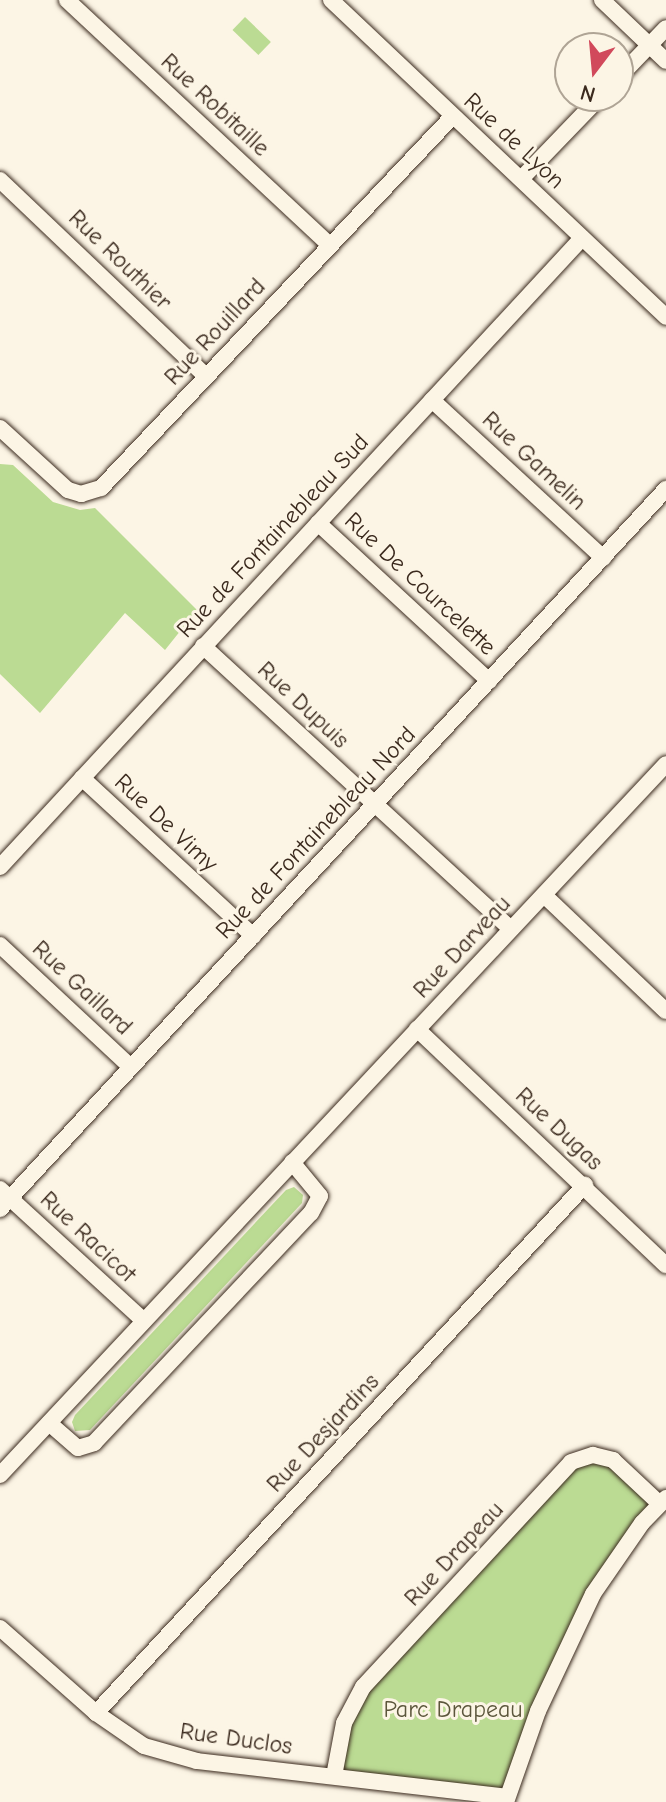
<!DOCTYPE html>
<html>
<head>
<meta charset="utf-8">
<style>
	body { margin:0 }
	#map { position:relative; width:666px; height:1802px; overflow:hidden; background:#fcf5e5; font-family:"Comic Neue",sans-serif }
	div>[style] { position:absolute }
	.green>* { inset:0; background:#bbdb93; transform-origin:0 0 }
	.roads { filter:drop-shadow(0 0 2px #3b2a1e) drop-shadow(0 0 2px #3b2a1e) }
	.minor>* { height:16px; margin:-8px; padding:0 8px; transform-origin:8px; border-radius:8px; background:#fcf5e5 }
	span { translate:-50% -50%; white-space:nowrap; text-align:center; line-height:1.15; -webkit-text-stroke:6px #fcf5e5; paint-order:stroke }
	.street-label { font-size:24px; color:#3b2a1e }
	.park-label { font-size:24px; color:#5b563b }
	.north { position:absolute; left:554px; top:32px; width:80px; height:80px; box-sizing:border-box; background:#fcf5e5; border:2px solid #afa495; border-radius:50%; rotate:196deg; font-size:22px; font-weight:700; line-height:32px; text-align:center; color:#3b2a1e }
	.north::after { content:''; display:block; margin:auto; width:28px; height:36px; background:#d1495b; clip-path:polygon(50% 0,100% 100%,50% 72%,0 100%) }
</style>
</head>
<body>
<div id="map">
	<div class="green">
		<i style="left:245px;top:17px;width:36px;height:18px;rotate:44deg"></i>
		<i style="clip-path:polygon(0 464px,13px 465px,53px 502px,80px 510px,95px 508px,197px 610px,165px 650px,125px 613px,40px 713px,0 674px)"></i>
		<i style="clip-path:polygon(294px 1187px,303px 1195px,302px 1203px,90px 1430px,75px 1431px,72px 1422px,75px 1415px,286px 1190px)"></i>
		<i style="clip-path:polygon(593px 1455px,660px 1504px,593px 1594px,507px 1797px,334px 1776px,363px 1687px,571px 1462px)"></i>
	</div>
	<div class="roads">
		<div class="minor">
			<i style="left:67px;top:0;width:359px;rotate:43deg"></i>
			<i style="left:331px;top:0;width:461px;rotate:43.4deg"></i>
			<i style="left:602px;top:0;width:88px;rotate:43.6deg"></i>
			<i style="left:618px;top:78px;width:69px;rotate:-46.2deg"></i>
			<i style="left:521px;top:179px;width:115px;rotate:-46.1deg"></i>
			<i style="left:0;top:180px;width:284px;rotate:43.6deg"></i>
			<i style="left:432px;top:400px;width:233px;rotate:42.7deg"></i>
			<i style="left:0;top:428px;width:92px;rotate:42.4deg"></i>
			<i style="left:68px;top:490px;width:14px;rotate:17deg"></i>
			<i style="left:81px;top:494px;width:21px;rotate:-17deg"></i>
			<i style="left:101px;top:488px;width:511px;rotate:-46.59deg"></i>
			<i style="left:318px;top:523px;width:233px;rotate:42.7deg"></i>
			<i style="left:203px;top:646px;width:418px;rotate:42.6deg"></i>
			<i style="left:82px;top:778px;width:233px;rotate:42.7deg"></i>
			<i style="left:0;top:867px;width:857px;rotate:-47.22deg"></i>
			<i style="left:544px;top:895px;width:168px;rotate:43.6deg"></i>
			<i style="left:0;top:945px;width:179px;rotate:43deg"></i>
			<i style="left:417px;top:1029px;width:343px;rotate:43.5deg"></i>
			<i style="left:0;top:1189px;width:195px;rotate:42.5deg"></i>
			<i style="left:0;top:1209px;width:981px;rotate:-47.23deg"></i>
			<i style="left:49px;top:1423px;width:38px;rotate:41deg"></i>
			<i style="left:78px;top:1448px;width:17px;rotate:-17deg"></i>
			<i style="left:94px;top:1443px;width:316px;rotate:-46.7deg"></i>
			<i style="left:311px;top:1213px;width:19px;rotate:-62deg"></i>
			<i style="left:320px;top:1196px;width:44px;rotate:-129.5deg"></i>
			<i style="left:0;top:1475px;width:974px;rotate:-46.87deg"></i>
			<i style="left:0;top:1628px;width:128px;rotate:41.5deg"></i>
			<i style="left:96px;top:1713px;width:58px;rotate:34.5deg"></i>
			<i style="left:144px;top:1746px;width:55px;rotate:15.8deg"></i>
			<i style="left:197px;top:1761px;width:312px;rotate:6.6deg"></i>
			<i style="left:96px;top:1713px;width:720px;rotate:-47.2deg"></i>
			<i style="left:334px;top:1776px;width:54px;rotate:-79.3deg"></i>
			<i style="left:344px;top:1723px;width:41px;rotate:-62.2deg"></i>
			<i style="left:363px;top:1687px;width:306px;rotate:-47.2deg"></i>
			<i style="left:571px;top:1462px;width:23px;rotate:-18deg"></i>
			<i style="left:593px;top:1455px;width:21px;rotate:14deg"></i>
			<i style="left:613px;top:1460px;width:64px;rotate:43.1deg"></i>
			<i style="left:506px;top:1802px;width:96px;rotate:-70.6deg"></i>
			<i style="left:538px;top:1711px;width:129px;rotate:-64.8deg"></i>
			<i style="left:593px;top:1594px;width:86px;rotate:-55.4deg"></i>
			<i style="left:642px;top:1523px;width:35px;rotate:-46deg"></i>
		</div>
	</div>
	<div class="street-label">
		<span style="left:215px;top:105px;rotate:43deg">Rue Robitaille</span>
		<span style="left:514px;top:141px;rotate:43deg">Rue de Lyon</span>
		<span style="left:120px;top:260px;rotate:44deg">Rue Routhier</span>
		<span style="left:215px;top:332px;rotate:-47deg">Rue Rouillard</span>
		<span style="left:534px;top:461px;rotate:43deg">Rue Gamelin</span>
		<span style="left:273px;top:536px;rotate:-47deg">Rue de Fontainebleau Sud</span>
		<span style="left:420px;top:584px;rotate:43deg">Rue De Courcelette</span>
		<span style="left:303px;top:705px;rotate:43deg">Rue Dupuis</span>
		<span style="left:166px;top:823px;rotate:43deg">Rue De Vimy</span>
		<span style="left:316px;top:833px;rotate:-47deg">Rue de Fontainebleau Nord</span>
		<span style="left:462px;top:947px;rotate:-47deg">Rue Darveau</span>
		<span style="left:82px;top:988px;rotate:43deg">Rue Gaillard</span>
		<span style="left:559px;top:1129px;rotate:43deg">Rue Dugas</span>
		<span style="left:88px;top:1237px;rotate:43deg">Rue Racicot</span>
		<span style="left:323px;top:1433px;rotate:-47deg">Rue Desjardins</span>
		<span style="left:454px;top:1554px;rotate:-47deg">Rue Drapeau</span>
		<span style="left:236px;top:1739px;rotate:8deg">Rue Duclos</span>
	</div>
	<div class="park-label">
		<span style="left:453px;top:1710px">Parc Drapeau</span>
	</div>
	<div class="north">N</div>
</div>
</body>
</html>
